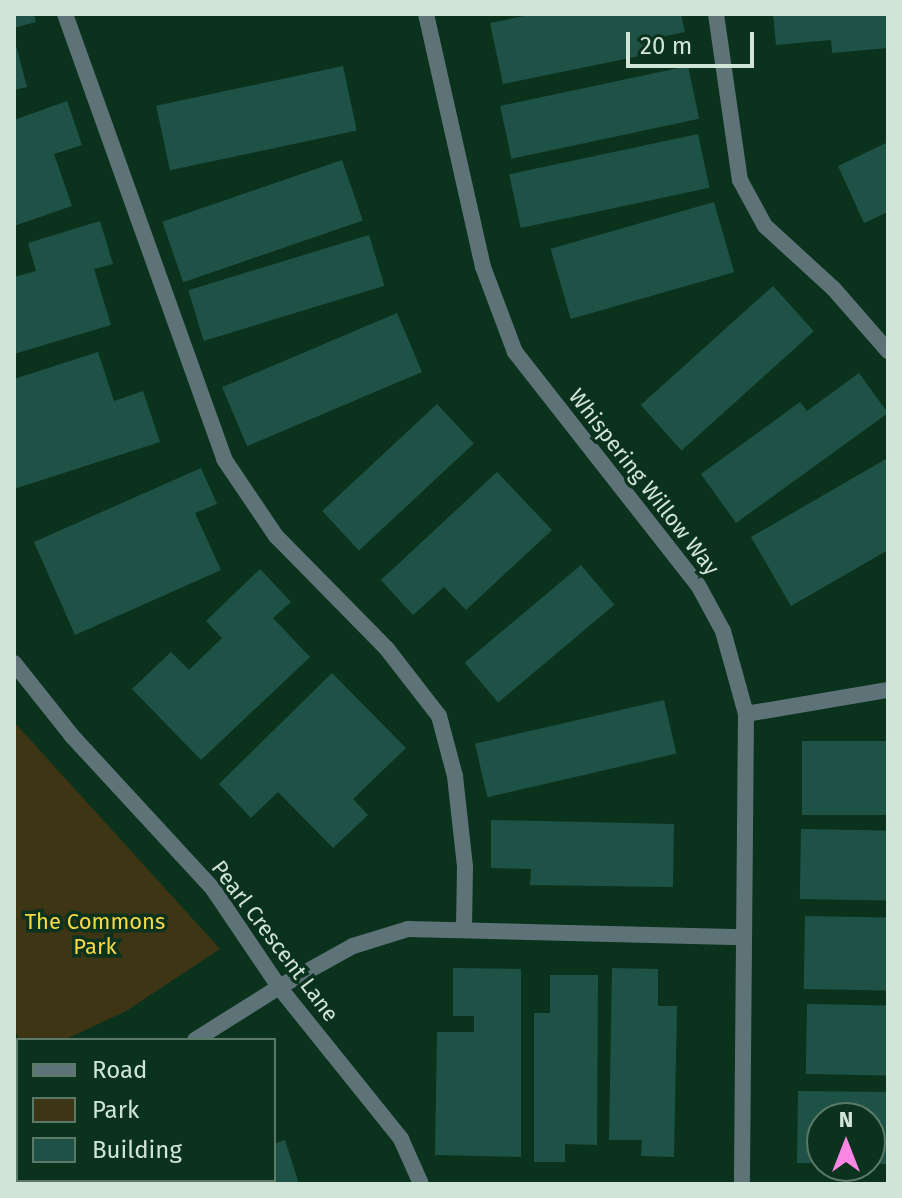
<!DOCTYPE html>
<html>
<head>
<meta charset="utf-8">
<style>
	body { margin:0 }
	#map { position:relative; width:902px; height:1198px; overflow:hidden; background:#0b321c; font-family:"Fira Sans",sans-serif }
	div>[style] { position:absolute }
	.green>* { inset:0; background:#3e3515 }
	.building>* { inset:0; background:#1f5246; transform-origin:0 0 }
	.service>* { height:16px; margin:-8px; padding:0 8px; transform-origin:8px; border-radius:8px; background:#5d7378 }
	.minor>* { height:16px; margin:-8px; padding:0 8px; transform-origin:8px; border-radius:8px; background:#5d7378 }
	span { translate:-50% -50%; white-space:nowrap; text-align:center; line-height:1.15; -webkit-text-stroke:7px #0b321c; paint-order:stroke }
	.street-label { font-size:22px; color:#d1e5d7 }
	.park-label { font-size:22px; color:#fad744 }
	.frame { position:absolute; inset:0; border:16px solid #d1e5d7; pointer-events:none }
	.legend { position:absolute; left:16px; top:1038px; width:260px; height:144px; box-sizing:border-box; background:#0b321c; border:2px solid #5a7a67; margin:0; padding:10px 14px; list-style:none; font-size:24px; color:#d1e5d7 }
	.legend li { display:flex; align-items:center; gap:16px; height:40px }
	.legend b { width:40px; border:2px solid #5a7a67 }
	.north { position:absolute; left:806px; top:1102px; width:80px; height:80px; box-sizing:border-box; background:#0b321c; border:2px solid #5a7a67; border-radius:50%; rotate:0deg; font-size:22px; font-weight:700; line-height:32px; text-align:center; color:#d1e5d7 }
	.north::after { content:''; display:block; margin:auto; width:28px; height:36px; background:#fc86e4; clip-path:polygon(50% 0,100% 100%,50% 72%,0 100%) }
	.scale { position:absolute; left:626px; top:32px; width:128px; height:36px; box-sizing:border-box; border:4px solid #d1e5d7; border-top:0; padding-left:10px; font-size:24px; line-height:28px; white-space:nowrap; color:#d1e5d7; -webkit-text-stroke:6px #0b321c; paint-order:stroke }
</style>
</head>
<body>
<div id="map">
	<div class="green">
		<i style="clip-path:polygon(14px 722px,220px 949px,126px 1011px,64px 1040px,19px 1040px,14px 1029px)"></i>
	</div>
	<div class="building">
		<i style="clip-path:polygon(14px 14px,34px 14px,36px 22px,14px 28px)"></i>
		<i style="clip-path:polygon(534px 14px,681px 14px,685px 32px,646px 40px,649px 54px,503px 84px,490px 23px)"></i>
		<i style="clip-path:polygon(773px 14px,888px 14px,888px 48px,832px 53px,831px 40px,776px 45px)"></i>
		<i style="clip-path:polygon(14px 38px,27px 87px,14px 90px)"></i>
		<i style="left:343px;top:66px;width:66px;height:191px;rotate:78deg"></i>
		<i style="left:688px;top:66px;width:54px;height:192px;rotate:78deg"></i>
		<i style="clip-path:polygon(67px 101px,82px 145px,54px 154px,72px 206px,14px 226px,14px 120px)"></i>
		<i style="left:698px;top:134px;width:55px;height:193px;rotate:78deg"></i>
		<i style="clip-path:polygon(888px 142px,888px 212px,864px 223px,838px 166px)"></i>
		<i style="left:342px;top:160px;width:64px;height:190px;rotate:71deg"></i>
		<i style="left:714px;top:202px;width:73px;height:170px;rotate:74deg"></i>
		<i style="clip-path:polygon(100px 221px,113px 264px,94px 269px,111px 325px,14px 354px,14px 277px,36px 271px,28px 243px)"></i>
		<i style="left:369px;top:235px;width:53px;height:189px;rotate:73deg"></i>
		<i style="left:773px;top:286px;width:61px;height:178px;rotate:48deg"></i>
		<i style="left:397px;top:313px;width:64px;height:190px;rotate:67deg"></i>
		<i style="clip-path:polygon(98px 352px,114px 401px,143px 391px,160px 442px,14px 489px,14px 379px)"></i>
		<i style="clip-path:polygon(859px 373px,888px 413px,736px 523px,701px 474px,800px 402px,807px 411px)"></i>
		<i style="left:437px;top:404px;width:54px;height:157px;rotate:47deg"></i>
		<i style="clip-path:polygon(886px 459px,888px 550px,791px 606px,751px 537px)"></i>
		<i style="clip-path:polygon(201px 468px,217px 504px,195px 513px,221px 570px,75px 635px,34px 542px)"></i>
		<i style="clip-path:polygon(497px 472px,552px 530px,466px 610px,444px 587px,413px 615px,381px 580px)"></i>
		<i style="left:581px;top:565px;width:52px;height:152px;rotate:50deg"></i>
		<i style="clip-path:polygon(260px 569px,291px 602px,273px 618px,310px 657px,201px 760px,132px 689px,171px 652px,189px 670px,222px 638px,206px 621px)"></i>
		<i style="clip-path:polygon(332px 673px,406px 748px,353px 799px,368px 815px,333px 848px,278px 792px,251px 818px,219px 784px)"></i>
		<i style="left:664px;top:700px;width:55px;height:194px;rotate:77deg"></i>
		<i style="left:888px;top:741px;width:74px;height:86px;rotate:90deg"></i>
		<i style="clip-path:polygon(491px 820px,674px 824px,673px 887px,530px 885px,531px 869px,491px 868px)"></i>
		<i style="left:801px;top:829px;width:87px;height:70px;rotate:1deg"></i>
		<i style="left:805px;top:916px;width:83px;height:73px;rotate:1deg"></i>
		<i style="clip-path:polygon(453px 968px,521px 969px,521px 1157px,435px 1155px,437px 1032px,474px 1032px,474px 1016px,453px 1016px)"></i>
		<i style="clip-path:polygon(612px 968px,658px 969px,658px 1006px,677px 1006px,674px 1157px,641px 1156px,642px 1140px,609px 1140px)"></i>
		<i style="clip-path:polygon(550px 975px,598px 975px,597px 1145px,565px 1144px,565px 1162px,534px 1162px,534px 1013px,550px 1013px)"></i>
		<i style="left:807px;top:1004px;width:81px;height:70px;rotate:1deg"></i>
		<i style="clip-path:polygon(798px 1091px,888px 1092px,888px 1164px,870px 1164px,870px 1118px,822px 1118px,822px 1163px,797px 1163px)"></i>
		<i style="clip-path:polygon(285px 1140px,299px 1184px,254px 1184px,253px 1180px,274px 1180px,274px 1144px)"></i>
	</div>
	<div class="service">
		<i style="left:65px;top:14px;width:473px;rotate:70.3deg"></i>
		<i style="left:224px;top:459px;width:93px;rotate:56deg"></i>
		<i style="left:276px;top:536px;width:158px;rotate:45.5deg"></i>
		<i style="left:387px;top:649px;width:85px;rotate:52.2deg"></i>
		<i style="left:439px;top:716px;width:62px;rotate:75.1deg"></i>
		<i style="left:455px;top:776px;width:91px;rotate:83.7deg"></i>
		<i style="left:465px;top:866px;width:62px;rotate:90.9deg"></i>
		<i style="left:279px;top:987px;width:85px;rotate:-29deg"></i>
		<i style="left:353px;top:946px;width:58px;rotate:-17.2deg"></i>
		<i style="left:408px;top:929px;width:335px;rotate:1.4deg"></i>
	</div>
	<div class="minor">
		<i style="left:426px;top:14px;width:259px;rotate:77.3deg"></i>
		<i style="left:483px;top:267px;width:91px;rotate:69.4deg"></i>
		<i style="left:515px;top:352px;width:296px;rotate:51.9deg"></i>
		<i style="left:698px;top:585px;width:52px;rotate:61.5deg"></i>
		<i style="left:723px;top:631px;width:86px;rotate:74.5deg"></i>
		<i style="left:746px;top:714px;width:470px;rotate:90.5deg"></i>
		<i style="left:716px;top:14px;width:168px;rotate:81.8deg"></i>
		<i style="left:740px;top:180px;width:52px;rotate:61.5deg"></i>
		<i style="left:765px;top:226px;width:92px;rotate:42.4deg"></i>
		<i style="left:833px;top:288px;width:84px;rotate:48.9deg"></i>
		<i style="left:14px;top:663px;width:93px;rotate:51.5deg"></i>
		<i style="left:72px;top:736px;width:208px;rotate:47.3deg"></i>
		<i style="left:213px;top:889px;width:118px;rotate:56deg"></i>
		<i style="left:279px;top:987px;width:195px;rotate:51.2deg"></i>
		<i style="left:401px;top:1139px;width:49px;rotate:66deg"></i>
		<i style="left:746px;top:714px;width:144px;rotate:-9.6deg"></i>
		<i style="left:195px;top:1040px;width:99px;rotate:-32.2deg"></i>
		<i style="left:14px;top:1108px;width:4px"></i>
	</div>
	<div class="street-label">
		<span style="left:644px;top:482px;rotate:52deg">Whispering Willow Way</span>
		<span style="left:275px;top:941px;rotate:53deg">Pearl Crescent Lane</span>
	</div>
	<div class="park-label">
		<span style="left:95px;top:934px">The Commons<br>Park</span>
	</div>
	<div class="frame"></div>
	<ul class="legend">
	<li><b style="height:10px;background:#5d7378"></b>Road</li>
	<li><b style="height:22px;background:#3e3515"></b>Park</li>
	<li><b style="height:22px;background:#1f5246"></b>Building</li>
	</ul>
	<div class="north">N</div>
	<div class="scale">20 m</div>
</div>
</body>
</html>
